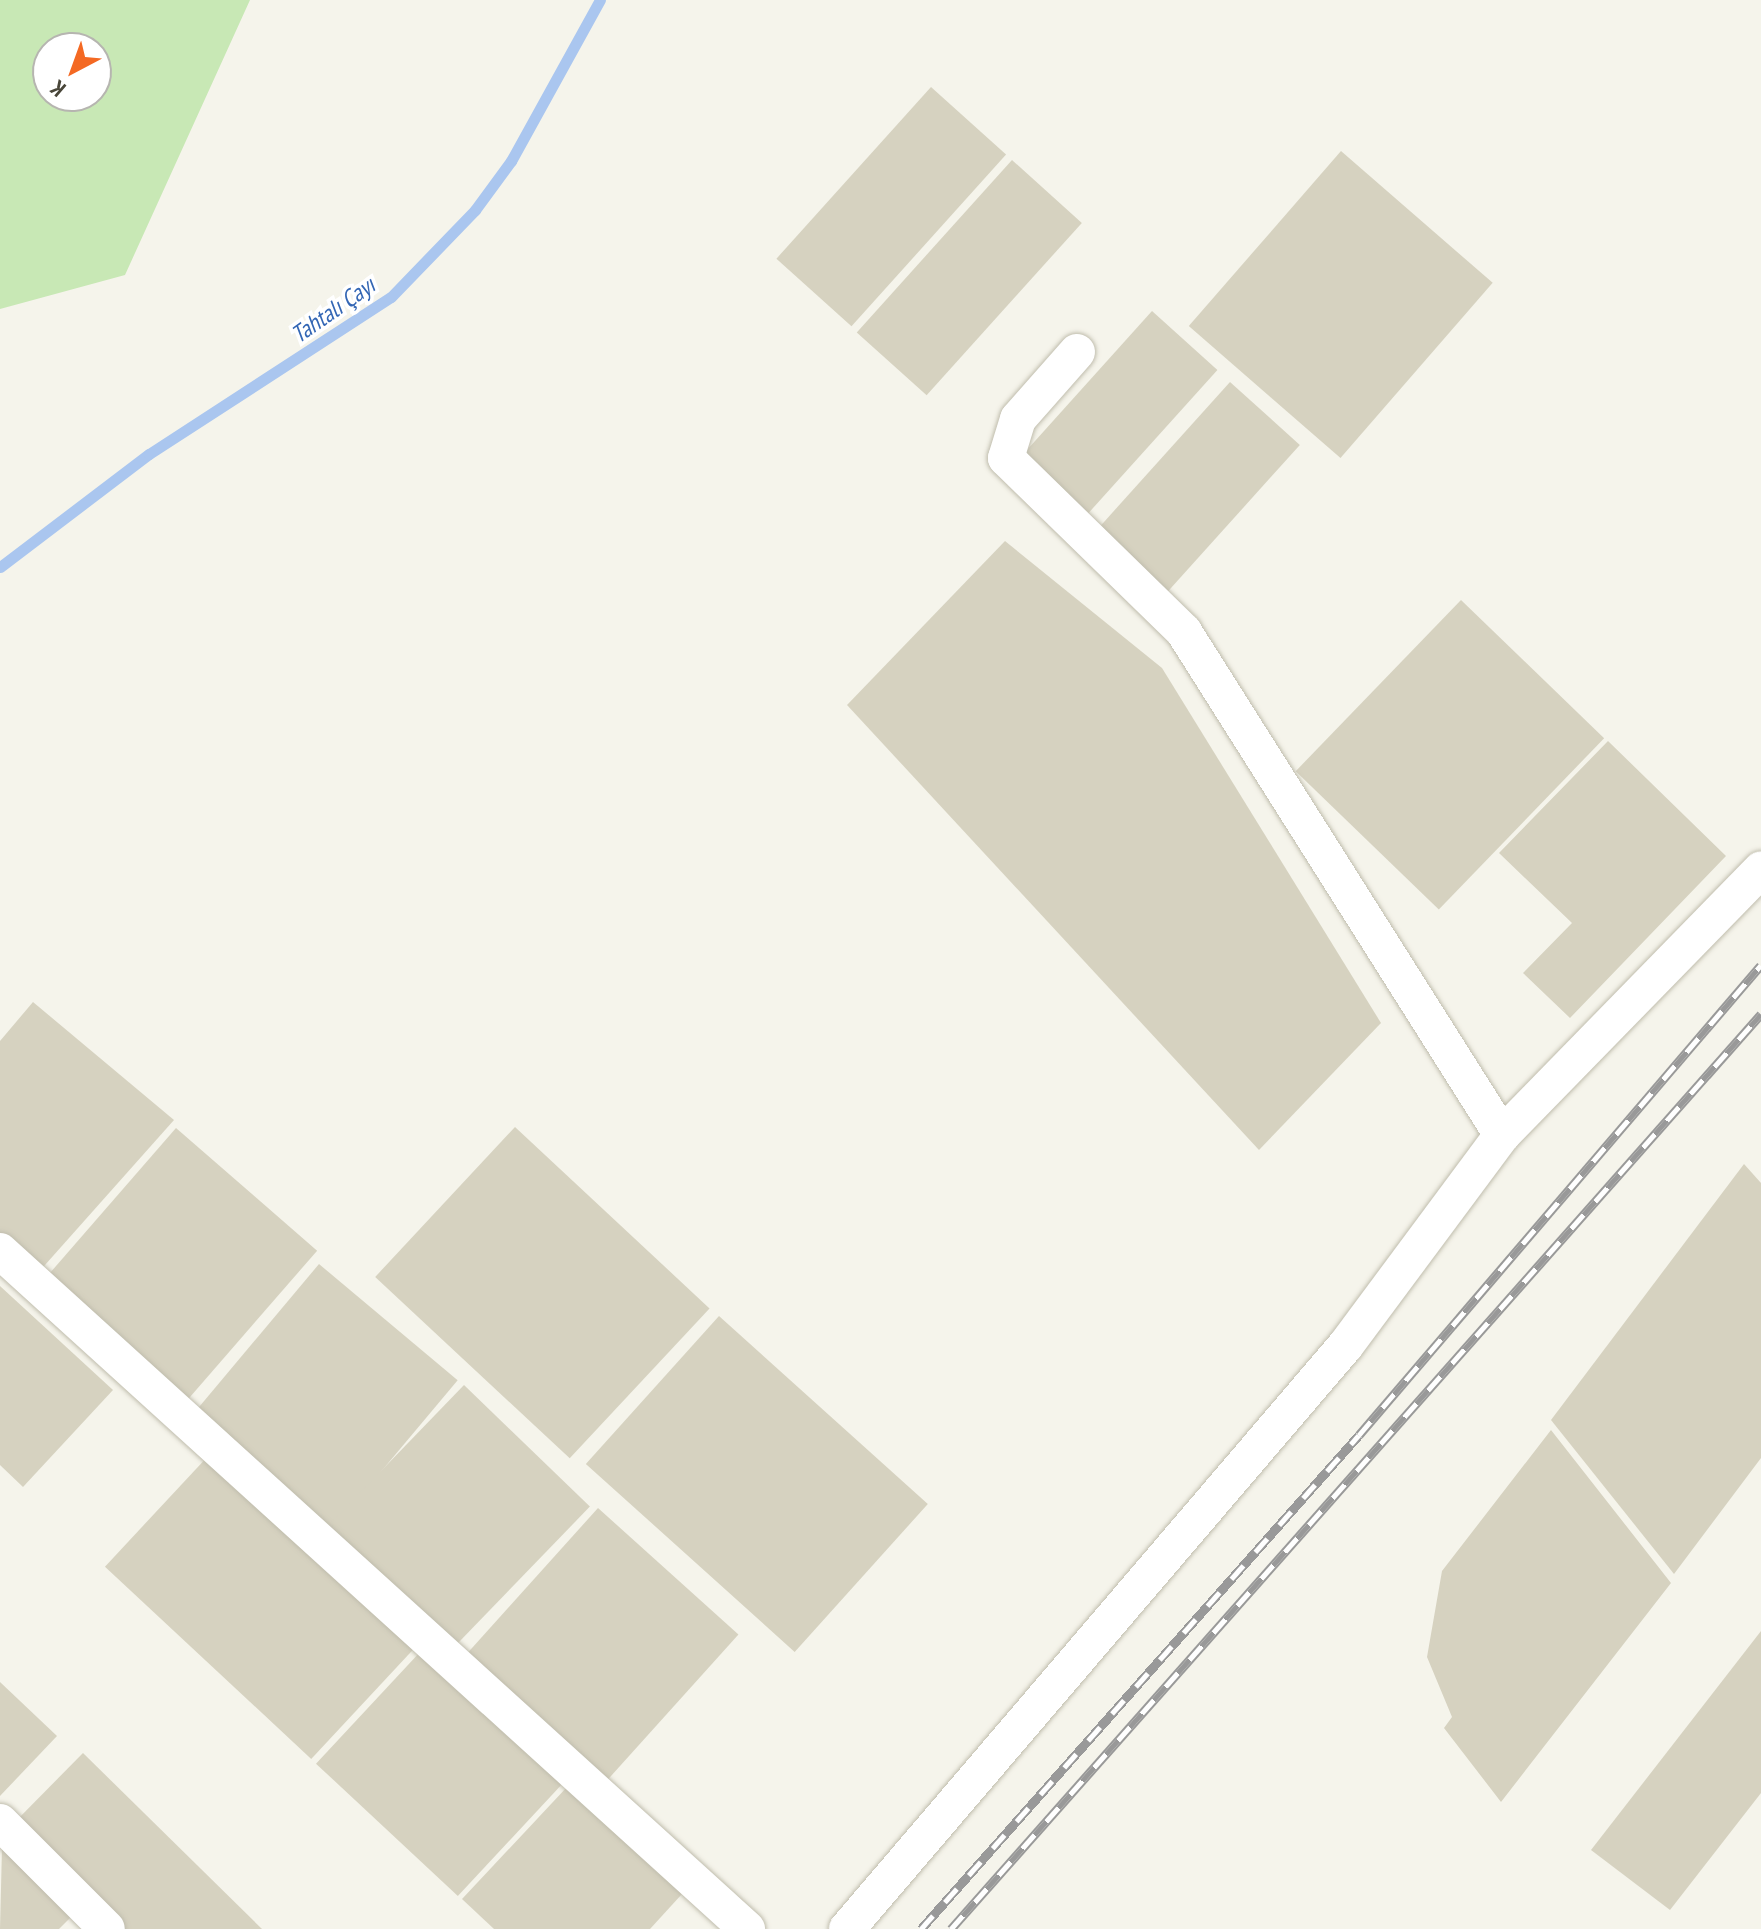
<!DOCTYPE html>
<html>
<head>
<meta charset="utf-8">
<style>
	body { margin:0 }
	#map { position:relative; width:1761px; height:1929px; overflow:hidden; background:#f5f4eb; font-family:"PT Sans Narrow",sans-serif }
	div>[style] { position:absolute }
	.green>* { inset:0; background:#c8e8b5 }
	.stream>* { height:11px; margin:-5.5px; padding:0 5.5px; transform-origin:5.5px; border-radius:5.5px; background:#aac6ef }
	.building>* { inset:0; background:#d6d2c0; transform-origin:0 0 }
	.roads { filter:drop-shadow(0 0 2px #c0bdad) drop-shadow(0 0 2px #c0bdad) }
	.minor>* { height:36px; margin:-18px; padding:0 18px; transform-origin:18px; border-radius:18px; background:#fff }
	.rail>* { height:9px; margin-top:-4.5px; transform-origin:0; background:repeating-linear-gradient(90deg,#fff 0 18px,#999 0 36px); box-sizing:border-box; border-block:2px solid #999 }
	span { translate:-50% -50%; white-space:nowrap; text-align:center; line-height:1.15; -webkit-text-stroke:7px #fff; paint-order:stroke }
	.water-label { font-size:24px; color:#3366b4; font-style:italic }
	.north { position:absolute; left:32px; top:32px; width:80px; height:80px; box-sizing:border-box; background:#fff; border:2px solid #b6b5b0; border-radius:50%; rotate:221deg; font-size:22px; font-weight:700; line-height:32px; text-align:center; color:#494639 }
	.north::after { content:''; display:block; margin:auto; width:28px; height:36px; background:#f46923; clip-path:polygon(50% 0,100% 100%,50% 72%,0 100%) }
</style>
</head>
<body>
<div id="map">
	<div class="green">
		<i style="clip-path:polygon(evenodd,0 0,250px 0,125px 275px,0 309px,0 0,48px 48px,96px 48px,96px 96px,48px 96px,48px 48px)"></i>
	</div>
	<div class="stream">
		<i style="left:0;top:567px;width:187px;rotate:-37.2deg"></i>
		<i style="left:149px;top:454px;width:288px;rotate:-33deg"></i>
		<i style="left:391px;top:297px;width:121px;rotate:-46deg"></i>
		<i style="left:475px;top:210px;width:61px;rotate:-53.7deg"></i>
		<i style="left:511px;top:161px;width:184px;rotate:-61.1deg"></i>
	</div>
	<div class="building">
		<i style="left:931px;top:87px;width:101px;height:231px;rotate:42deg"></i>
		<i style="left:1341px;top:151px;width:201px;height:232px;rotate:41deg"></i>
		<i style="left:1012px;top:160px;width:94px;height:232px;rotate:42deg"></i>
		<i style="left:1152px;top:311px;width:88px;height:198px;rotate:42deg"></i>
		<i style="left:1230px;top:382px;width:94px;height:200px;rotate:42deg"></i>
		<i style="clip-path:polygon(1005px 541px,1162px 668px,1381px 1023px,1259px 1150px,847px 705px)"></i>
		<i style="left:1461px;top:600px;width:199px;height:238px;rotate:44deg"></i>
		<i style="clip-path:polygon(1608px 741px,1726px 856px,1570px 1018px,1523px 973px,1572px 923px,1499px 853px)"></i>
		<i style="clip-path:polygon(33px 1002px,174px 1120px,37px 1274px,0 1241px,0 1041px)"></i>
		<i style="left:515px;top:1127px;width:266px;height:205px;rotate:43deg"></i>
		<i style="left:176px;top:1128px;width:187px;height:202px;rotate:41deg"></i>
		<i style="clip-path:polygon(1744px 1164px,1761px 1183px,1761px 1458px,1674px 1574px,1551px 1420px)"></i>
		<i style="left:319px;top:1264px;width:181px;height:198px;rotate:40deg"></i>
		<i style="clip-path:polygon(0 1286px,113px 1390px,23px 1487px,0 1465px)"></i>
		<i style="left:719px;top:1316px;width:281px;height:199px;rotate:42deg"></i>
		<i style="left:464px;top:1385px;width:175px;height:202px;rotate:44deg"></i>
		<i style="clip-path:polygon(1551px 1430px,1671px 1583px,1501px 1802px,1444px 1728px,1452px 1717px,1427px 1657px,1442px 1571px)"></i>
		<i style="left:210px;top:1454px;width:282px;height:154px;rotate:43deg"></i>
		<i style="left:598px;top:1508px;width:189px;height:196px;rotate:42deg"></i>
		<i style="clip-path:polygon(1761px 1631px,1761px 1793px,1670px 1910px,1591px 1850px)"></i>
		<i style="left:421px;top:1651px;width:194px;height:154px;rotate:43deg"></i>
		<i style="clip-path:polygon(0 1682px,57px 1736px,0 1796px)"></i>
		<i style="clip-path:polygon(83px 1753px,262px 1929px,115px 1929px,11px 1826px)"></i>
		<i style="clip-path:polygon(567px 1787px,682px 1894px,650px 1929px,494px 1929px,462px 1899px)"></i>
		<i style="clip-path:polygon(2px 1848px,71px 1917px,59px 1929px,0 1929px)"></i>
	</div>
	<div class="roads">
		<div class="minor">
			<i style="left:1077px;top:352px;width:89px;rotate:131.4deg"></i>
			<i style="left:1018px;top:419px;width:41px;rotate:107.1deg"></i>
			<i style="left:1006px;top:458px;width:249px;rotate:44.3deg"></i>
			<i style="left:1184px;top:632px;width:595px;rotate:57.7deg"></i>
			<i style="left:0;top:1251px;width:1009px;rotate:42.23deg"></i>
			<i style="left:0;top:1822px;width:151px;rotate:45deg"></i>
			<i style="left:847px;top:1929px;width:768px;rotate:-49.49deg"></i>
			<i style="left:1346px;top:1345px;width:262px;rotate:-53.4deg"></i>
			<i style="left:1502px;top:1135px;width:371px;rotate:-45.7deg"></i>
		</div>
	</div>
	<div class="rail">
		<i style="left:921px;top:1929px;width:660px;rotate:-48.44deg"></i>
		<i style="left:1359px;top:1435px;width:618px;rotate:-49.46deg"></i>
		<i style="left:951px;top:1929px;width:1222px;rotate:-48.48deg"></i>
	</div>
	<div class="water-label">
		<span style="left:333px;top:310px;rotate:-35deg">Tahtalı Çayı</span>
	</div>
	<div class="north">K</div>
</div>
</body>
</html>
